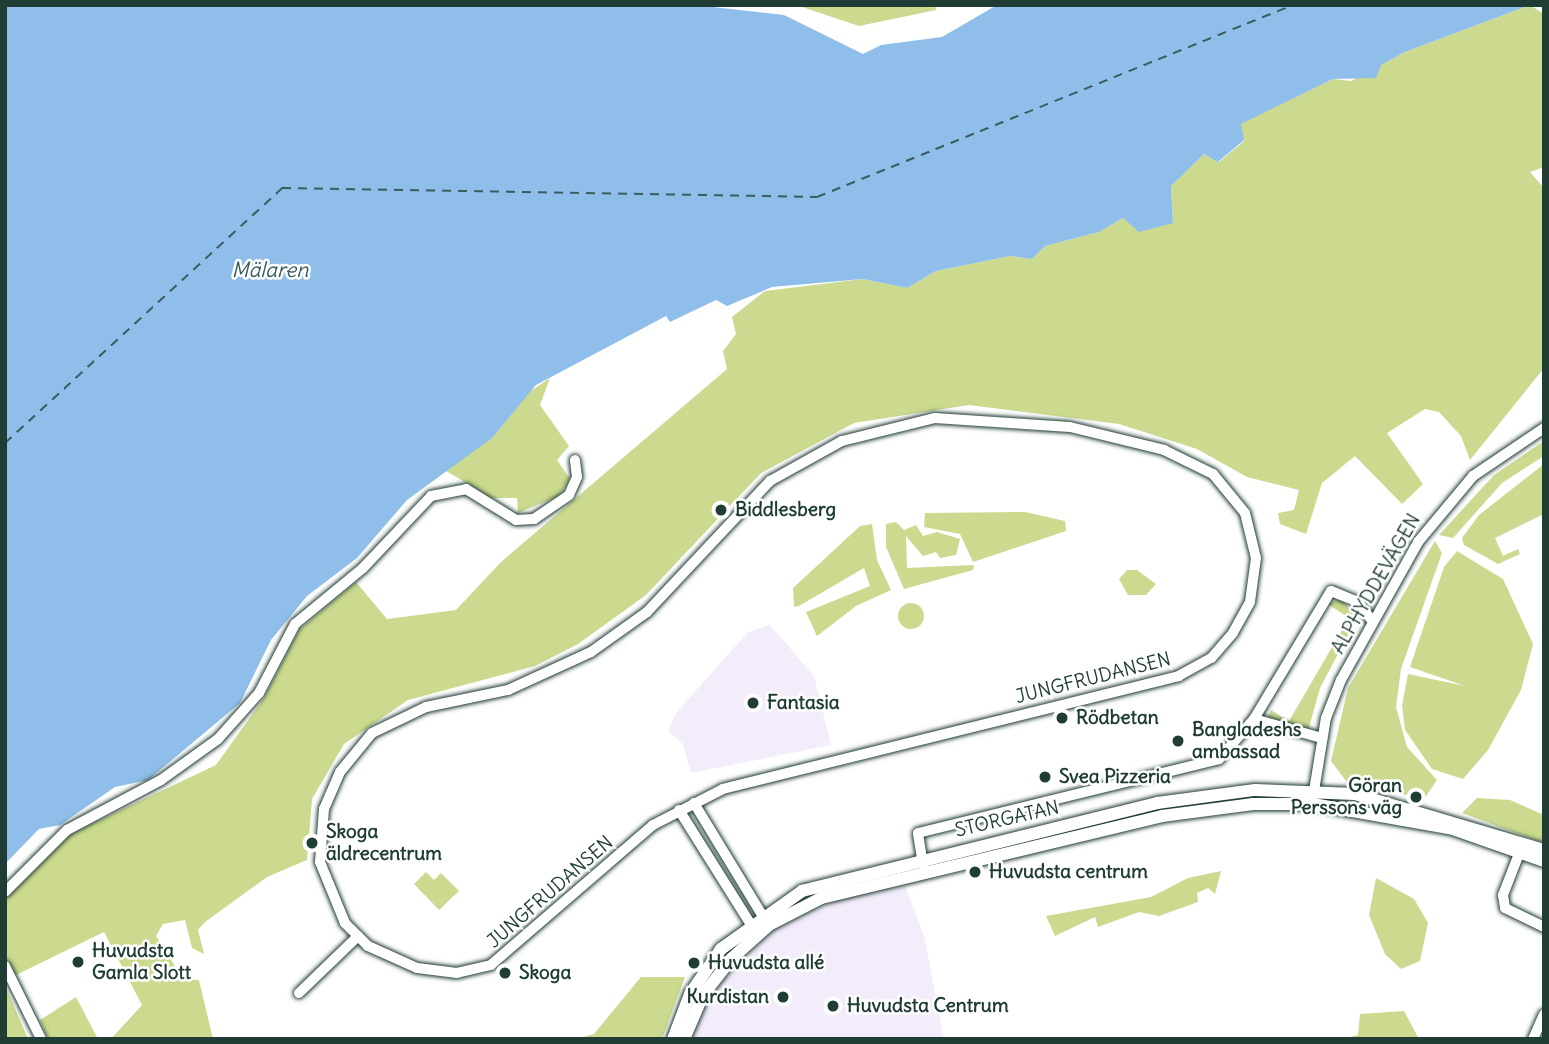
<!DOCTYPE html>
<html>
<head>
<meta charset="utf-8">
<style>
	body { margin:0 }
	#map { position:relative; width:1549px; height:1044px; overflow:hidden; background:#fff; font-family:Delius,sans-serif }
	div>[style] { position:absolute }
	.built>* { inset:0; background:#f3ecfa }
	.green>* { inset:0; background:#cbda8e }
	.round { border-radius:50% }
	.water>* { inset:0; background:#8ebee9 }
	.ferry>* { height:2px; margin-top:-1px; transform-origin:0; background:repeating-linear-gradient(90deg,#3b5d61 0 9px,transparent 0 16px) }
	.roads { filter:drop-shadow(0 0 2px #1f3d34) drop-shadow(0 0 2px #1f3d34) }
	.minor>* { height:10px; margin:-5px; padding:0 5px; transform-origin:5px; border-radius:5px; background:#fff }
	.tertiary>* { height:12px; margin:-6px; padding:0 6px; transform-origin:6px; border-radius:6px; background:#fff }
	.dots>* { width:19px; height:19px; translate:-50% -50%; box-sizing:border-box; border:4px solid #fff; border-radius:50% }
	span { translate:-50% -50%; white-space:nowrap; text-align:center; line-height:1.15; -webkit-text-stroke:5px #fff; paint-order:stroke }
	.poi-label { font-size:19px; color:#1f3d34; font-weight:700 }
	.left { translate:0 -50%; text-align:left }
	.right { translate:-100% -50%; text-align:right }
	.street-label { font-size:19px; color:#1f3d34 }
	.water-label { font-size:21px; color:#3b5d61; font-style:italic }
	.frame { position:absolute; inset:0; border:7px solid #1f3d34; pointer-events:none }
</style>
</head>
<body>
<div id="map">
	<div class="built">
		<i style="clip-path:polygon(770px 625px,814px 676px,831px 745px,691px 773px,683px 744px,668px 731px,676px 713px,748px 632px)"></i>
		<i style="clip-path:polygon(905px 886px,924px 936px,944px 1039px,690px 1039px,708px 995px,776px 927px,844px 897px)"></i>
	</div>
	<div class="green">
		<i style="clip-path:polygon(796px 5px,935px 5px,936px 10px,859px 26px)"></i>
		<i style="clip-path:polygon(1530px 5px,1544px 14px,1544px 167px,1530px 172px,1544px 188px,1544px 368px,1470px 460px,1461px 436px,1439px 412px,1425px 409px,1387px 433px,1423px 484px,1402px 504px,1355px 456px,1322px 483px,1306px 534px,1280px 524px,1278px 513px,1294px 510px,1299px 490px,1247px 477px,1197px 449px,1119px 424px,969px 405px,854px 423px,761px 473px,646px 595px,578px 644px,535px 666px,408px 700px,344px 744px,312px 799px,307px 860px,267px 877px,205px 922px,198px 930px,204px 954px,192px 948px,185px 920px,163px 924px,156px 936px,183px 979px,199px 980px,213px 1039px,111px 1039px,142px 1005px,104px 932px,14px 976px,5px 957px,5px 897px,68px 835px,216px 765px,264px 698px,299px 630px,356px 582px,387px 619px,456px 610px,501px 562px,727px 369px,723px 351px,736px 334px,732px 317px,765px 291px,863px 279px,907px 288px,936px 271px,1010px 256px,1032px 259px,1045px 246px,1099px 232px,1123px 218px,1173px 222px,1171px 186px,1204px 154px,1219px 162px,1244px 141px,1240px 124px,1333px 79px,1351px 81px,1405px 52px)"></i>
		<i style="clip-path:polygon(550px 378px,540px 405px,569px 446px,557px 460px,570px 479px,559px 496px,518px 513px,517px 498px,491px 498px,443px 469px,492px 438px,525px 395px)"></i>
		<i style="clip-path:polygon(1544px 441px,1544px 456px,1502px 483px,1453px 538px,1439px 535px,1494px 475px)"></i>
		<i style="clip-path:polygon(1544px 464px,1544px 514px,1495px 538px,1503px 556px,1518px 549px,1520px 554px,1498px 564px,1464px 545px,1462px 538px,1479px 515px)"></i>
		<i style="clip-path:polygon(1025px 512px,1065px 521px,1066px 531px,973px 562px,960px 534px,924px 527px,925px 513px)"></i>
		<i style="clip-path:polygon(896px 522px,904px 530px,916px 525px,923px 536px,937px 532px,960px 539px,956px 555px,940px 558px,936px 552px,923px 556px,906px 536px,907px 568px,974px 565px,973px 570px,904px 589px,886px 547px,886px 524px)"></i>
		<i style="clip-path:polygon(872px 524px,877px 560px,891px 590px,856px 606px,817px 636px,806px 612px,870px 586px,864px 568px,799px 606px,794px 607px,793px 588px,860px 526px)"></i>
		<i style="clip-path:polygon(1435px 541px,1442px 553px,1401px 669px,1396px 707px,1407px 747px,1437px 780px,1424px 799px,1346px 781px,1331px 761px,1348px 688px)"></i>
		<i style="clip-path:polygon(1457px 551px,1503px 579px,1533px 644px,1521px 690px,1488px 750px,1463px 779px,1432px 769px,1405px 730px,1402px 706px,1408px 674px,1465px 686px,1410px 667px,1444px 567px)"></i>
		<i style="clip-path:polygon(1127px 570px,1137px 570px,1156px 584px,1146px 595px,1128px 595px,1119px 579px)"></i>
		<i style="clip-path:polygon(1341px 599px,1357px 618px,1320px 688px,1308px 731px,1283px 726px,1268px 717px,1271px 710px,1289px 721px,1349px 618px,1328px 604px)"></i>
		<i class="round" style="left:898px;top:603px;width:26px;height:26px"></i>
		<i style="clip-path:polygon(1477px 798px,1510px 800px,1544px 815px,1544px 843px,1462px 813px)"></i>
		<i style="clip-path:polygon(1221px 871px,1215px 894px,1208px 888px,1197px 893px,1198px 902px,1159px 916px,1139px 912px,1098px 927px,1095px 917px,1055px 936px,1046px 916px,1151px 897px,1188px 878px)"></i>
		<i style="clip-path:polygon(426px 872px,434px 880px,441px 873px,459px 891px,439px 910px,414px 884px)"></i>
		<i style="clip-path:polygon(1376px 878px,1414px 899px,1428px 923px,1420px 961px,1401px 969px,1385px 954px,1369px 915px)"></i>
		<i style="clip-path:polygon(641px 977px,685px 977px,662px 1039px,576px 1039px,594px 1034px)"></i>
		<i style="clip-path:polygon(5px 988px,8px 992px,28px 1039px,5px 1039px)"></i>
		<i style="clip-path:polygon(76px 997px,98px 1039px,48px 1039px,40px 1020px)"></i>
		<i style="clip-path:polygon(1404px 1011px,1419px 1039px,1343px 1039px,1358px 1035px,1360px 1014px)"></i>
	</div>
	<div class="water">
		<i style="clip-path:polygon(5px 5px,695px 5px,784px 15px,863px 54px,881px 45px,942px 37px,997px 5px,1530px 5px,1405px 52px,1381px 65px,1376px 78px,1333px 79px,1241px 124px,1244px 140px,1218px 162px,1204px 154px,1171px 186px,1173px 223px,1139px 232px,1123px 218px,1099px 232px,1045px 246px,1032px 259px,1010px 256px,936px 271px,907px 288px,863px 279px,772px 287px,727px 306px,716px 300px,670px 322px,666px 316px,536px 385px,492px 438px,407px 500px,357px 558px,307px 596px,271px 640px,240px 703px,148px 780px,115px 787px,60px 825px,39px 829px,5px 864px)"></i>
	</div>
	<div class="ferry">
		<i style="left:5px;top:443px;width:377px;rotate:-42.6deg"></i>
		<i style="left:282px;top:188px;width:535px;rotate:0.96deg"></i>
		<i style="left:817px;top:197px;width:513px;rotate:-21.97deg"></i>
	</div>
	<div class="roads">
		<div class="minor">
			<i style="left:935px;top:418px;width:135px;rotate:3.8deg"></i>
			<i style="left:1070px;top:427px;width:97px;rotate:13.7deg"></i>
			<i style="left:1164px;top:450px;width:55px;rotate:26.1deg"></i>
			<i style="left:1213px;top:474px;width:50px;rotate:50.6deg"></i>
			<i style="left:1245px;top:513px;width:46px;rotate:76.3deg"></i>
			<i style="left:1256px;top:558px;width:44px;rotate:97.8deg"></i>
			<i style="left:1250px;top:602px;width:35px;rotate:119deg"></i>
			<i style="left:1233px;top:633px;width:33px;rotate:131deg"></i>
			<i style="left:1211px;top:658px;width:37px;rotate:151deg"></i>
			<i style="left:1179px;top:676px;width:470px;rotate:166.1deg"></i>
			<i style="left:723px;top:789px;width:79px;rotate:152.8deg"></i>
			<i style="left:653px;top:825px;width:214px;rotate:139.2deg"></i>
			<i style="left:491px;top:965px;width:35px;rotate:167deg"></i>
			<i style="left:457px;top:973px;width:40px;rotate:-172.9deg"></i>
			<i style="left:417px;top:968px;width:54px;rotate:-155.8deg"></i>
			<i style="left:368px;top:946px;width:33px;rotate:-135deg"></i>
			<i style="left:345px;top:923px;width:66px;rotate:-112.3deg"></i>
			<i style="left:320px;top:862px;width:53px;rotate:-85.7deg"></i>
			<i style="left:324px;top:809px;width:40px;rotate:-66.6deg"></i>
			<i style="left:340px;top:772px;width:50px;rotate:-50.6deg"></i>
			<i style="left:372px;top:733px;width:60px;rotate:-25.7deg"></i>
			<i style="left:426px;top:707px;width:84px;rotate:-11.7deg"></i>
			<i style="left:508px;top:690px;width:91px;rotate:-24.6deg"></i>
			<i style="left:591px;top:652px;width:69px;rotate:-35.5deg"></i>
			<i style="left:647px;top:612px;width:180px;rotate:-46.8deg"></i>
			<i style="left:770px;top:481px;width:82px;rotate:-29.1deg"></i>
			<i style="left:842px;top:441px;width:96px;rotate:-13.9deg"></i>
			<i style="left:1254px;top:719px;width:71px;rotate:15.6deg"></i>
			<i style="left:1313px;top:797px;width:80px;rotate:-80.7deg"></i>
			<i style="left:1326px;top:718px;width:41px;rotate:-68.5deg"></i>
			<i style="left:1341px;top:680px;width:158px;rotate:-60.8deg"></i>
			<i style="left:1418px;top:542px;width:86px;rotate:-50.2deg"></i>
			<i style="left:1473px;top:476px;width:86px;rotate:-34.1deg"></i>
			<i style="left:694px;top:803px;width:131px;rotate:58.7deg"></i>
			<i style="left:679px;top:810px;width:133px;rotate:57.9deg"></i>
			<i style="left:1522px;top:846px;width:53px;rotate:111.2deg"></i>
			<i style="left:1503px;top:895px;width:13px;rotate:81deg"></i>
			<i style="left:1505px;top:908px;width:43px;rotate:26deg"></i>
			<i style="left:923px;top:865px;width:32px;rotate:-99deg"></i>
			<i style="left:918px;top:833px;width:310px;rotate:-13.8deg"></i>
			<i style="left:1219px;top:759px;width:53px;rotate:-48.8deg"></i>
			<i style="left:1254px;top:719px;width:149px;rotate:-59deg"></i>
			<i style="left:1331px;top:591px;width:29px;rotate:22deg"></i>
			<i style="left:1358px;top:602px;width:25px;rotate:53deg"></i>
			<i style="left:5px;top:892px;width:88px;rotate:-45deg"></i>
			<i style="left:67px;top:830px;width:106px;rotate:-28deg"></i>
			<i style="left:161px;top:780px;width:70px;rotate:-35.7deg"></i>
			<i style="left:218px;top:739px;width:62px;rotate:-48.3deg"></i>
			<i style="left:259px;top:693px;width:78px;rotate:-62.4deg"></i>
			<i style="left:295px;top:624px;width:88px;rotate:-39.5deg"></i>
			<i style="left:363px;top:568px;width:99px;rotate:-46.6deg"></i>
			<i style="left:431px;top:496px;width:36px;rotate:-11deg"></i>
			<i style="left:466px;top:489px;width:59px;rotate:31.8deg"></i>
			<i style="left:516px;top:520px;width:18px;rotate:-3deg"></i>
			<i style="left:534px;top:519px;width:42px;rotate:-34.4deg"></i>
			<i style="left:569px;top:495px;width:20px;rotate:-66deg"></i>
			<i style="left:577px;top:477px;width:17px;rotate:-97deg"></i>
			<i style="left:5px;top:966px;width:81px;rotate:63.7deg"></i>
			<i style="left:299px;top:993px;width:82px;rotate:-44deg"></i>
			<i style="left:1533px;top:1039px;width:27px;rotate:-66deg"></i>
		</div>
		<div class="tertiary">
			<i style="left:673px;top:1039px;width:48px;rotate:-69.3deg"></i>
			<i style="left:690px;top:994px;width:55px;rotate:-55.4deg"></i>
			<i style="left:721px;top:949px;width:100px;rotate:-35.6deg"></i>
			<i style="left:802px;top:891px;width:366px;rotate:-13.9deg"></i>
			<i style="left:1157px;top:803px;width:99px;rotate:-7.6deg"></i>
			<i style="left:1255px;top:790px;width:100px;rotate:2.3deg"></i>
			<i style="left:1355px;top:794px;width:197px;rotate:16.5deg"></i>
			<i style="left:684px;top:1039px;width:48px;rotate:-66.6deg"></i>
			<i style="left:703px;top:995px;width:46px;rotate:-52.1deg"></i>
			<i style="left:731px;top:959px;width:51px;rotate:-41.8deg"></i>
			<i style="left:769px;top:925px;width:59px;rotate:-27.4deg"></i>
			<i style="left:821px;top:898px;width:351px;rotate:-13.5deg"></i>
			<i style="left:1162px;top:816px;width:92px;rotate:-7.5deg"></i>
			<i style="left:1253px;top:804px;width:60px"></i>
			<i style="left:1313px;top:804px;width:142px;rotate:10.1deg"></i>
			<i style="left:1453px;top:829px;width:96px;rotate:19.4deg"></i>
		</div>
	</div>
	<div class="dots">
		<i style="left:721px;top:510px;background:#1f3d34"></i>
		<i style="left:753px;top:703px;background:#1f3d34"></i>
		<i style="left:1062px;top:718px;background:#1f3d34"></i>
		<i style="left:1178px;top:741px;background:#1f3d34"></i>
		<i style="left:1045px;top:777px;background:#1f3d34"></i>
		<i style="left:1416px;top:797px;background:#1f3d34"></i>
		<i style="left:312px;top:843px;background:#1f3d34"></i>
		<i style="left:975px;top:872px;background:#1f3d34"></i>
		<i style="left:78px;top:962px;background:#1f3d34"></i>
		<i style="left:694px;top:963px;background:#1f3d34"></i>
		<i style="left:505px;top:973px;background:#1f3d34"></i>
		<i style="left:783px;top:997px;background:#1f3d34"></i>
		<i style="left:833px;top:1006px;background:#1f3d34"></i>
	</div>
	<div class="poi-label">
		<span class="left" style="left:735px;top:510px">Biddlesberg</span>
		<span class="left" style="left:767px;top:703px">Fantasia</span>
		<span class="left" style="left:1076px;top:718px">Rödbetan</span>
		<span class="left" style="left:1192px;top:741px">Bangladeshs<br>ambassad</span>
		<span class="left" style="left:1059px;top:777px">Svea Pizzeria</span>
		<span class="right" style="left:1402px;top:797px">Göran<br>Perssons väg</span>
		<span class="left" style="left:326px;top:843px">Skoga<br>äldrecentrum</span>
		<span class="left" style="left:989px;top:872px">Huvudsta centrum</span>
		<span class="left" style="left:92px;top:962px">Huvudsta<br>Gamla Slott</span>
		<span class="left" style="left:708px;top:963px">Huvudsta allé</span>
		<span class="left" style="left:519px;top:973px">Skoga</span>
		<span class="right" style="left:769px;top:997px">Kurdistan</span>
		<span class="left" style="left:847px;top:1006px">Huvudsta Centrum</span>
	</div>
	<div class="street-label">
		<span style="left:1376px;top:584px;rotate:-60deg">ALPHYDDEVÄGEN</span>
		<span style="left:1093px;top:678px;rotate:-14deg">JUNGFRUDANSEN</span>
		<span style="left:1007px;top:819px;rotate:-13deg">STORGATAN</span>
		<span style="left:550px;top:892px;rotate:-41deg">JUNGFRUDANSEN</span>
	</div>
	<div class="water-label">
		<span style="left:270px;top:270px">Mälaren</span>
	</div>
	<div class="frame"></div>
</div>
</body>
</html>
